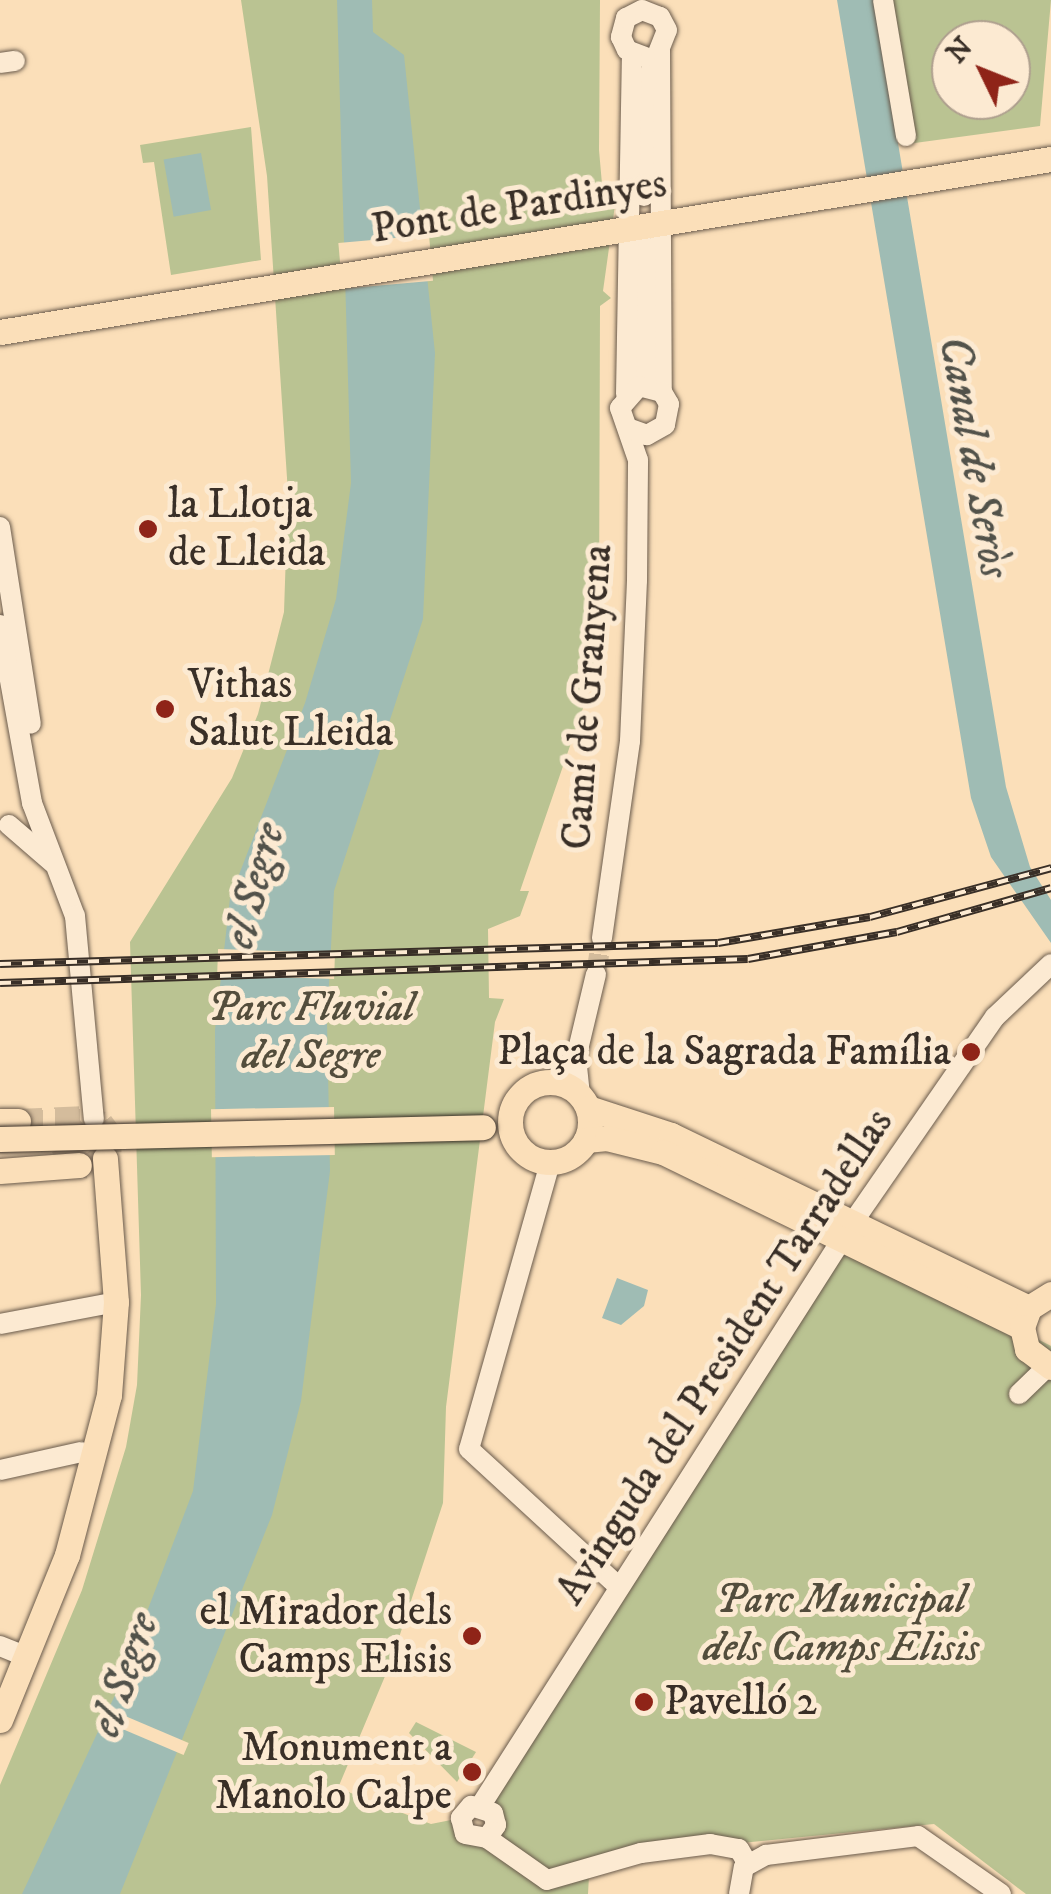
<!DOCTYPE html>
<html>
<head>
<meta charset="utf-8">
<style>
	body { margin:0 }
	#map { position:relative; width:1051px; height:1894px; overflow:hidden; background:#fbdfb9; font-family:"IM FELL DW Pica",serif }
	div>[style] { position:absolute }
	.green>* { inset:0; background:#bac392 }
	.water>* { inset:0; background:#9fbcb4; transform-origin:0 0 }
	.pier>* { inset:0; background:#fbdfb9; transform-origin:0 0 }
	.minor-tunnel>* { height:20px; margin-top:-10px; transform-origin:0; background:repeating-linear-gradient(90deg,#d4bc9c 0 20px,transparent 0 30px) }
	.major-tunnel>* { height:25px; margin-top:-12.5px; transform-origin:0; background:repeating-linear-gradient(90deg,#d4bc9c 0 25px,transparent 0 37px) }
	.roads { filter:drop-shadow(0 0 2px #6a5b4c) drop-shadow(0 0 2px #6a5b4c) }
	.minor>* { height:20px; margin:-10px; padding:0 10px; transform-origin:10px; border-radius:10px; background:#fcead2 }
	.major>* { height:25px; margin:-12.5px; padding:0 12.5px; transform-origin:12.5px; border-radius:12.5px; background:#fbdfb9 }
	.major>.ring { margin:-12.5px; padding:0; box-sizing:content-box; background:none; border:25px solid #fbdfb9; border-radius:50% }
	.rail>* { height:8px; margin-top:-4px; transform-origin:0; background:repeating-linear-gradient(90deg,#fcead2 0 11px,#392f27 0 22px); box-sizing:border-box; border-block:2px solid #392f27 }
	.bridges { filter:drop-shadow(0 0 2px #392f27) drop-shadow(0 0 2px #392f27) }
	.major-bridge>* { height:25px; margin:-12.5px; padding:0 12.5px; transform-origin:12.5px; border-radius:12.5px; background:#fbdfb9 }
	.dots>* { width:28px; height:28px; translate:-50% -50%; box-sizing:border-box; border:5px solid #fcead2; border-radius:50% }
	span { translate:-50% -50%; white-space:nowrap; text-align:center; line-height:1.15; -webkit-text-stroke:10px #fcead2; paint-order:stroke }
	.street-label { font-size:42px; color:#392f27 }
	.poi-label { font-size:42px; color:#392f27 }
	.left { translate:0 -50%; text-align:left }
	.right { translate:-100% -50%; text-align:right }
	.park-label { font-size:42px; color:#534d3c; font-style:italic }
	.water-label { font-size:45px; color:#52524a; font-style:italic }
	.north { position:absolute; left:931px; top:20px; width:100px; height:100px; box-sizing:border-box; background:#fcead2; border:2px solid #ae9f8e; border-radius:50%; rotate:313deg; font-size:28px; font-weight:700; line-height:40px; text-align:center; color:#392f27 }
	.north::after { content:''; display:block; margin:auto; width:35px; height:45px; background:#8f2418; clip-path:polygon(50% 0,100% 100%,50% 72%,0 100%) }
</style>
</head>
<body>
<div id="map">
	<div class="green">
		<i style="clip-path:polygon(241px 0,600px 0,599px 150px,602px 184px,614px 185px,615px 205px,603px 291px,611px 298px,600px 306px,599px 613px,592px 682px,520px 891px,529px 891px,520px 916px,488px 929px,489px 998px,504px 999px,495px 1022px,446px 1407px,443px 1503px,391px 1662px,338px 1788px,431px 1824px,461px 1818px,487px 1838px,486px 1807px,842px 1239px,1051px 1346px,1051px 1894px,1026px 1894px,934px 1824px,590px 1858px,588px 1894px,0 1894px,0 1785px,82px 1590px,126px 1447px,137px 1385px,141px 1295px,130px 942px,232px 778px,258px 714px,284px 612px,288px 493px,267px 176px)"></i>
		<i style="clip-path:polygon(evenodd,878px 0,1051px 0,1040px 126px,900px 145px,878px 0,951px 40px,1011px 40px,1011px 100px,951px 100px,951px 40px)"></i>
		<i style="clip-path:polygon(251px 127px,261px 260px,171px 275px,154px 162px,143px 163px,140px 145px)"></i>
		<i style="clip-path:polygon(416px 1722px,476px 1752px,457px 1782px,409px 1733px)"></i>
	</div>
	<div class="water">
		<i style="clip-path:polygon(337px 0,372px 0,373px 32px,404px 55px,435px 353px,423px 619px,334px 891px,327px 1021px,330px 1171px,301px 1401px,272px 1515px,120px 1894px,22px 1894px,116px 1693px,193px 1491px,216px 1304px,215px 1030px,230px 898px,305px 703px,336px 599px,351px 483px)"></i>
		<i style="clip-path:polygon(837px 0,874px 0,1006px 787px,1030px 867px,1051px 900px,1051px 943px,991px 857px,971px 798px)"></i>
		<i style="left:201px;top:153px;width:58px;height:38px;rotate:80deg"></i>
		<i style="clip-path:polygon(617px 1278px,648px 1290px,644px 1306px,621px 1325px,602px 1318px)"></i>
	</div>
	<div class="pier">
		<i style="left:429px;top:235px;width:46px;height:91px;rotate:85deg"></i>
		<i style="left:335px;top:953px;width:26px;height:117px;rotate:92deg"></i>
		<i style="left:334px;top:1107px;width:48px;height:123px;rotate:89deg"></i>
		<i style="left:104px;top:1707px;width:92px;height:13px;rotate:23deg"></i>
	</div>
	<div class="minor-tunnel">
		<i style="left:596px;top:974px;width:36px;rotate:-81deg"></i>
	</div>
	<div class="major-tunnel">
		<i style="left:18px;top:1121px;width:69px;rotate:-2.5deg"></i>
		<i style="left:87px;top:1118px;width:15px;rotate:20deg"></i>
		<i style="left:101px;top:1123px;width:15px;rotate:53deg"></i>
		<i style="left:110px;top:1135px;width:16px;rotate:94deg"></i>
		<i style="left:109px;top:1151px;width:24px;rotate:142deg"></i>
		<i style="left:90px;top:1166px;width:20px;rotate:-165deg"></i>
		<i style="left:71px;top:1161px;width:17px;rotate:-118deg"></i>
		<i style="left:63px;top:1146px;width:17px;rotate:-77deg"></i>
		<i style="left:67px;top:1129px;width:16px;rotate:-38deg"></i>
	</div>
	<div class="roads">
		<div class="minor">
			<i style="left:883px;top:0;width:138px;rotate:80.4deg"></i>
			<i style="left:660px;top:50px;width:342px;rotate:89.7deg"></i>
			<i style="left:0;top:63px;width:15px;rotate:-8deg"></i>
			<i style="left:643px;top:84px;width:112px;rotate:89.5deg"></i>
			<i style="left:644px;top:88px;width:62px;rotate:-68.4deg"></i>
			<i style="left:667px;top:30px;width:15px;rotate:-118deg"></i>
			<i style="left:660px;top:17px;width:19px;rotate:-159deg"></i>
			<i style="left:642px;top:10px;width:18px;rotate:153deg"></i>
			<i style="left:626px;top:18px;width:20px;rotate:105deg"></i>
			<i style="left:621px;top:37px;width:14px;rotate:65deg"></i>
			<i style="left:627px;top:50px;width:19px;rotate:21deg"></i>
			<i style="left:645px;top:246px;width:139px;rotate:89.6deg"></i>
			<i style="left:626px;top:394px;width:340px;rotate:-89deg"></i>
			<i style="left:0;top:527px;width:199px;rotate:81.1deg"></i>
			<i style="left:0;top:625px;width:181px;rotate:79.8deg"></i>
			<i style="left:32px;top:803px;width:121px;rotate:69.2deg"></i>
			<i style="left:75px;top:916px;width:204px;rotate:84.7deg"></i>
			<i style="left:9px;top:825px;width:58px;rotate:40.8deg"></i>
			<i style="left:602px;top:938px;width:199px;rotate:-81.9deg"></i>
			<i style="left:630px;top:741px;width:161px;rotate:-87.5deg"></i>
			<i style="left:637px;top:580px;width:120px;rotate:-89.5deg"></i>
			<i style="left:638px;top:460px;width:55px;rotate:-109.1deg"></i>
			<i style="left:620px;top:408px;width:29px;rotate:-49deg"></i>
			<i style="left:639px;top:386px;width:24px;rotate:15deg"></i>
			<i style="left:662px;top:392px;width:14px;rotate:60deg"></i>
			<i style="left:669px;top:404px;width:21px;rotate:101deg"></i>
			<i style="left:665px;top:425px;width:21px;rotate:151deg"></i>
			<i style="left:647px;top:435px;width:20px;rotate:-160deg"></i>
			<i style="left:553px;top:1082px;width:33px;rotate:-46deg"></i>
			<i style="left:580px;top:1095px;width:37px;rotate:-96deg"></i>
			<i style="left:576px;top:1058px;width:86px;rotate:-76.6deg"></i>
			<i style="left:550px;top:1163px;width:297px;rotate:105.8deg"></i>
			<i style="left:469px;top:1449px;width:204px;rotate:42.6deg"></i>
			<i style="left:0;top:1324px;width:118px;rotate:-10.7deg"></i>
			<i style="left:1019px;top:1394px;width:40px;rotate:-44deg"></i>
			<i style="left:0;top:1470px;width:83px;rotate:-12.5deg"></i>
			<i style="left:0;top:1646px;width:29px;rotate:22deg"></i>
			<i style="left:481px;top:1805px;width:692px;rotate:-57.46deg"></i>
			<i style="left:853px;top:1222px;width:249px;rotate:-55.3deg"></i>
			<i style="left:995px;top:1017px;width:77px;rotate:-43.4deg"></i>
			<i style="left:487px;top:1838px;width:16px;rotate:-55deg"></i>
			<i style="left:496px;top:1825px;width:12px;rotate:-104deg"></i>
			<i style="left:493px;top:1813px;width:23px;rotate:-162deg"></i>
			<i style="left:471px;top:1806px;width:16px;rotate:130deg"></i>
			<i style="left:461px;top:1818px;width:16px;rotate:76deg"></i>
			<i style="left:465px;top:1834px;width:22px;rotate:10deg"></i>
			<i style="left:487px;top:1838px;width:73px;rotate:35deg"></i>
			<i style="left:547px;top:1880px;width:98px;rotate:-16deg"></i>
			<i style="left:641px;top:1853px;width:70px;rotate:-7.4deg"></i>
			<i style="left:710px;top:1844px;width:29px;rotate:10deg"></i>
			<i style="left:739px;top:1849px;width:16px;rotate:60deg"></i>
			<i style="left:739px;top:1894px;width:27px;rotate:-80deg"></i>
			<i style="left:744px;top:1867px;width:25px;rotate:-29deg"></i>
			<i style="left:766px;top:1855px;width:153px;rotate:-7.1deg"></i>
			<i style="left:918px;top:1836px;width:101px;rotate:34.9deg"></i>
		</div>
		<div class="major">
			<i style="left:0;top:332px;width:1065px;rotate:-9.35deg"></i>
			<i class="ring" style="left:510px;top:1082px;width:55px;height:55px"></i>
			<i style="left:588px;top:1108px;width:87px;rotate:18deg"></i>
			<i style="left:671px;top:1135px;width:398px;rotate:25.8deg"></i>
			<i style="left:0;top:1121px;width:18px"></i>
			<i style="left:586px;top:1140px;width:21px;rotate:-5deg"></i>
			<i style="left:607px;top:1138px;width:58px;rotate:14deg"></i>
			<i style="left:663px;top:1152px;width:399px;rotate:26deg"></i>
			<i style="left:0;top:1171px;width:79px;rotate:-4.3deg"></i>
			<i style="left:1051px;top:1294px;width:26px;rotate:148deg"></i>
			<i style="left:1029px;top:1308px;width:20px;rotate:110deg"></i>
			<i style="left:1022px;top:1327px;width:23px;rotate:77deg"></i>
			<i style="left:1027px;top:1349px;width:30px;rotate:37deg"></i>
			<i style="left:0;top:1720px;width:178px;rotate:-67.9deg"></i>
			<i style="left:67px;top:1555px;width:165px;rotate:-75.3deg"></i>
			<i style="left:109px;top:1395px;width:93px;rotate:-85.7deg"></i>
			<i style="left:116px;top:1302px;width:144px;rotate:-94.4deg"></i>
		</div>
	</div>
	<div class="rail">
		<i style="left:0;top:964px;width:718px;rotate:-1.68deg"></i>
		<i style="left:718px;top:943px;width:154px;rotate:-9.7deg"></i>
		<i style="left:870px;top:917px;width:188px;rotate:-15.1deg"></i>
		<i style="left:0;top:983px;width:748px;rotate:-1.84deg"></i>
		<i style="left:748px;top:959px;width:151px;rotate:-10.3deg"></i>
		<i style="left:897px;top:932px;width:160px;rotate:-15.9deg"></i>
	</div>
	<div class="bridges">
		<div class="major-bridge">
			<i style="left:0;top:1139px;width:483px;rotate:-1.4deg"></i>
		</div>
	</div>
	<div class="dots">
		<i style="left:148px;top:529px;background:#8f2418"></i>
		<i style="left:165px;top:709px;background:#8f2418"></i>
		<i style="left:971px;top:1052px;background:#8f2418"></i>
		<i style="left:472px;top:1636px;background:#8f2418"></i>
		<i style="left:644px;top:1702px;background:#8f2418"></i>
		<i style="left:472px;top:1772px;background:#8f2418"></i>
	</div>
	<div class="street-label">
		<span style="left:519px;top:207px;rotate:-9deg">Pont de Pardinyes</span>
		<span style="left:588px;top:697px;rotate:-86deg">Camí de Granyena</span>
		<span style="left:725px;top:1357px;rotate:-57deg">Avinguda del President Tarradellas</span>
	</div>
	<div class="poi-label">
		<span class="left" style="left:168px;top:529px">la Llotja<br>de Lleida</span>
		<span class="left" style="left:188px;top:709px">Vithas<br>Salut Lleida</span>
		<span class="right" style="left:951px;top:1052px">Plaça de la Sagrada Família</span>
		<span class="right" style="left:452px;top:1636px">el Mirador dels<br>Camps Elisis</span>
		<span class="left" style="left:664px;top:1702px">Pavelló 2</span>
		<span class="right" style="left:452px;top:1772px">Monument a<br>Manolo Calpe</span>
	</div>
	<div class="park-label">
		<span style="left:311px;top:1032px">Parc Fluvial<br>del Segre</span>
		<span style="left:841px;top:1624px">Parc Municipal<br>dels Camps Elisis</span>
	</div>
	<div class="water-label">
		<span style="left:973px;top:457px;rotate:80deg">Canal de Seròs</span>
		<span style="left:256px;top:886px;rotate:-75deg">el Segre</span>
		<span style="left:126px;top:1675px;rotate:-71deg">el Segre</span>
	</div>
	<div class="north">N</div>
</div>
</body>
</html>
